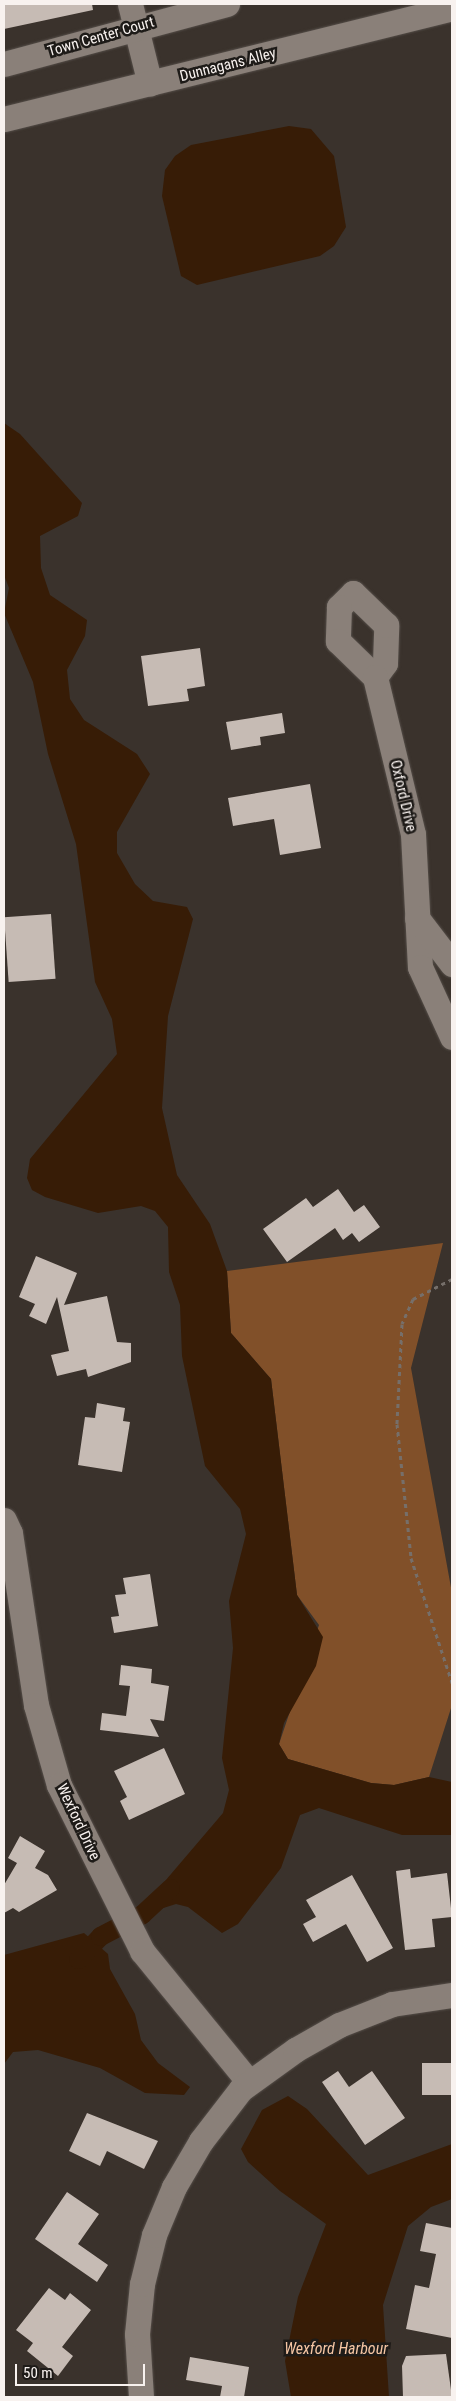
<!DOCTYPE html>
<html>
<head>
<meta charset="utf-8">
<style>
	body { margin:0 }
	#map { position:relative; width:456px; height:2401px; overflow:hidden; background:#3a322c; font-family:"Roboto Condensed",sans-serif }
	div>[style] { position:absolute }
	.green>* { inset:0; background:#815029 }
	.water>* { inset:0; background:#371c06 }
	.canal>* { height:19px; margin:-9.5px; padding:0 9.5px; transform-origin:9.5px; border-radius:9.5px; background:#371c06 }
	.building>* { inset:0; background:#c6bbb4; transform-origin:0 0 }
	.path>* { height:3px; margin-top:-1.5px; transform-origin:0; background:repeating-linear-gradient(90deg,#766f6a 0 4px,transparent 0 8px) }
	.roads { filter:drop-shadow(0 0 1px #554e49) drop-shadow(0 0 1px #554e49) }
	.minor>* { height:25px; margin:-12.5px; padding:0 12.5px; transform-origin:12.5px; border-radius:12.5px; background:#8a8079 }
	span { translate:-50% -50%; white-space:nowrap; text-align:center; line-height:1.15; -webkit-text-stroke:5px #1e1b18; paint-order:stroke }
	.street-label { font-size:15px; color:#f8f2ef }
	.water-label { font-size:16px; color:#f6c6a4; font-style:italic }
	.frame { position:absolute; inset:0; border:5px solid #f8f2ef; pointer-events:none }
	.scale { position:absolute; left:15px; top:2364px; width:130px; height:22px; box-sizing:border-box; border:2px solid #f8f2ef; border-top:0; padding-left:6px; font-size:15px; line-height:18px; white-space:nowrap; color:#f8f2ef; -webkit-text-stroke:4px #1e1b18; paint-order:stroke }
</style>
</head>
<body>
<div id="map">
	<div class="green">
		<i style="clip-path:polygon(443px 1243px,411px 1368px,452px 1593px,452px 1705px,429px 1777px,394px 1785px,371px 1783px,288px 1759px,279px 1744px,319px 1625px,297px 1595px,271px 1379px,231px 1333px,227px 1271px)"></i>
	</div>
	<div class="water">
		<i style="clip-path:polygon(289px 126px,311px 129px,334px 156px,346px 227px,334px 246px,320px 256px,197px 285px,181px 276px,162px 196px,165px 170px,175px 156px,191px 145px)"></i>
		<i style="clip-path:polygon(4px 423px,20px 434px,82px 503px,78px 516px,40px 536px,41px 568px,50px 595px,87px 620px,85px 636px,67px 670px,70px 699px,84px 720px,137px 754px,150px 774px,117px 832px,117px 853px,135px 884px,153px 901px,187px 907px,193px 919px,168px 1016px,162px 1108px,177px 1175px,210px 1224px,227px 1271px,231px 1333px,271px 1379px,297px 1595px,323px 1637px,316px 1666px,284px 1723px,279px 1744px,288px 1759px,371px 1783px,394px 1785px,429px 1777px,452px 1782px,452px 1835px,402px 1835px,319px 1808px,300px 1815px,281px 1868px,238px 1924px,222px 1933px,188px 1907px,176px 1904px,157px 1910px,148px 1901px,223px 1813px,229px 1790px,222px 1758px,233px 1648px,229px 1601px,246px 1534px,240px 1509px,205px 1466px,182px 1356px,180px 1305px,169px 1272px,168px 1227px,155px 1211px,141px 1206px,98px 1213px,45px 1197px,32px 1190px,27px 1178px,30px 1159px,117px 1054px,112px 1019px,95px 982px,76px 844px,48px 754px,33px 682px,4px 613px,9px 588px,4px 575px)"></i>
		<i style="clip-path:polygon(84px 1933px,108px 1954px,110px 1969px,135px 2014px,141px 2040px,158px 2063px,190px 2087px,184px 2095px,145px 2093px,100px 2068px,38px 2050px,13px 2052px,4px 2064px,4px 1955px)"></i>
		<i style="clip-path:polygon(288px 2096px,307px 2109px,368px 2175px,452px 2144px,452px 2199px,431px 2207px,408px 2226px,383px 2305px,389px 2397px,291px 2397px,285px 2361px,298px 2297px,326px 2224px,280px 2191px,248px 2162px,241px 2149px,262px 2110px)"></i>
	</div>
	<div class="canal">
		<i style="left:78px;top:1959px;width:32px;rotate:-46deg"></i>
		<i style="left:100px;top:1936px;width:47px;rotate:-27.6deg"></i>
		<i style="left:142px;top:1914px;width:38px;rotate:-43deg"></i>
	</div>
	<div class="building">
		<i style="clip-path:polygon(4px 4px,92px 4px,93px 10px,4px 29px)"></i>
		<i style="clip-path:polygon(200px 648px,205px 686px,187px 689px,189px 701px,148px 706px,141px 656px)"></i>
		<i style="clip-path:polygon(282px 713px,285px 733px,260px 737px,261px 745px,231px 750px,226px 722px)"></i>
		<i style="clip-path:polygon(310px 784px,321px 848px,280px 855px,274px 819px,233px 826px,228px 798px)"></i>
		<i style="left:51px;top:914px;width:65px;height:47px;rotate:86deg"></i>
		<i style="clip-path:polygon(338px 1189px,354px 1212px,364px 1205px,380px 1227px,359px 1242px,352px 1233px,343px 1240px,335px 1228px,287px 1262px,263px 1229px,306px 1198px,313px 1207px)"></i>
		<i style="clip-path:polygon(36px 1256px,77px 1273px,64px 1305px,107px 1296px,117px 1342px,131px 1343px,131px 1362px,88px 1377px,86px 1369px,57px 1376px,51px 1355px,69px 1351px,57px 1297px,46px 1324px,29px 1316px,35px 1304px,19px 1297px)"></i>
		<i style="clip-path:polygon(97px 1403px,125px 1408px,123px 1421px,130px 1422px,122px 1472px,78px 1465px,85px 1417px,95px 1418px)"></i>
		<i style="clip-path:polygon(150px 1574px,158px 1626px,114px 1633px,111px 1617px,119px 1616px,115px 1595px,126px 1594px,123px 1578px)"></i>
		<i style="clip-path:polygon(121px 1665px,152px 1669px,151px 1683px,169px 1686px,164px 1721px,150px 1719px,159px 1737px,100px 1730px,102px 1713px,126px 1716px,130px 1686px,119px 1685px)"></i>
		<i style="clip-path:polygon(164px 1748px,185px 1794px,129px 1820px,120px 1801px,127px 1797px,114px 1771px)"></i>
		<i style="clip-path:polygon(20px 1836px,45px 1851px,35px 1868px,48px 1875px,57px 1890px,19px 1912px,13px 1908px,4px 1913px,4px 1885px,17px 1863px,8px 1858px)"></i>
		<i style="clip-path:polygon(410px 1869px,411px 1878px,447px 1873px,452px 1917px,432px 1919px,435px 1947px,405px 1950px,396px 1871px)"></i>
		<i style="clip-path:polygon(352px 1875px,393px 1948px,367px 1962px,346px 1924px,313px 1942px,303px 1924px,316px 1917px,306px 1900px)"></i>
		<i style="left:452px;top:2063px;width:32px;height:30px;rotate:90deg"></i>
		<i style="clip-path:polygon(338px 2071px,349px 2087px,372px 2071px,405px 2118px,365px 2145px,322px 2082px)"></i>
		<i style="clip-path:polygon(87px 2113px,158px 2141px,144px 2169px,107px 2151px,100px 2166px,69px 2151px)"></i>
		<i style="clip-path:polygon(67px 2192px,99px 2214px,78px 2244px,108px 2265px,97px 2282px,35px 2239px)"></i>
		<i style="clip-path:polygon(426px 2223px,452px 2228px,452px 2338px,406px 2329px,415px 2285px,429px 2288px,436px 2254px,420px 2251px)"></i>
		<i style="clip-path:polygon(49px 2288px,65px 2300px,70px 2293px,91px 2310px,62px 2347px,73px 2356px,58px 2376px,27px 2351px,33px 2343px,16px 2330px)"></i>
		<i style="clip-path:polygon(446px 2354px,452px 2397px,403px 2397px,402px 2366px,406px 2356px)"></i>
		<i style="clip-path:polygon(190px 2357px,249px 2367px,244px 2397px,220px 2397px,222px 2386px,186px 2380px)"></i>
	</div>
	<div class="path">
		<i style="left:452px;top:1279px;width:44px;rotate:152.9deg"></i>
		<i style="left:413px;top:1299px;width:27px;rotate:114deg"></i>
		<i style="left:402px;top:1324px;width:100px;rotate:92.9deg"></i>
		<i style="left:397px;top:1424px;width:135px;rotate:84deg"></i>
		<i style="left:411px;top:1558px;width:132px;rotate:71.8deg"></i>
	</div>
	<div class="roads">
		<div class="minor">
			<i style="left:130px;top:4px;width:82px;rotate:76deg"></i>
			<i style="left:4px;top:64px;width:231px;rotate:-15.1deg"></i>
			<i style="left:4px;top:119px;width:462px;rotate:-13.9deg"></i>
			<i style="left:375px;top:677px;width:17px;rotate:-54deg"></i>
			<i style="left:385px;top:663px;width:38px;rotate:-88deg"></i>
			<i style="left:386px;top:625px;width:46px;rotate:-135.9deg"></i>
			<i style="left:353px;top:593px;width:20px;rotate:135deg"></i>
			<i style="left:339px;top:607px;width:34px;rotate:92deg"></i>
			<i style="left:338px;top:641px;width:52px;rotate:44.2deg"></i>
			<i style="left:375px;top:677px;width:162px;rotate:76.4deg"></i>
			<i style="left:413px;top:834px;width:133px;rotate:87deg"></i>
			<i style="left:420px;top:967px;width:77px;rotate:65.4deg"></i>
			<i style="left:417px;top:918px;width:58px;rotate:52.7deg"></i>
			<i style="left:4px;top:1520px;width:14px;rotate:65deg"></i>
			<i style="left:10px;top:1533px;width:174px;rotate:81.4deg"></i>
			<i style="left:36px;top:1705px;width:83px;rotate:74deg"></i>
			<i style="left:59px;top:1785px;width:186px;rotate:63.4deg"></i>
			<i style="left:142px;top:1951px;width:169px;rotate:50.8deg"></i>
			<i style="left:141px;top:2397px;width:63px;rotate:-93.6deg"></i>
			<i style="left:137px;top:2334px;width:50px;rotate:-84.3deg"></i>
			<i style="left:142px;top:2284px;width:50px;rotate:-76.2deg"></i>
			<i style="left:154px;top:2235px;width:52px;rotate:-67.4deg"></i>
			<i style="left:174px;top:2187px;width:53px;rotate:-59.6deg"></i>
			<i style="left:201px;top:2141px;width:66px;rotate:-52.4deg"></i>
			<i style="left:241px;top:2089px;width:67px;rotate:-35.8deg"></i>
			<i style="left:295px;top:2050px;width:51px;rotate:-29.6deg"></i>
			<i style="left:339px;top:2025px;width:57px;rotate:-21.6deg"></i>
			<i style="left:392px;top:2004px;width:61px;rotate:-8.5deg"></i>
		</div>
	</div>
	<div class="street-label">
		<span style="left:101px;top:37px;rotate:-16deg">Town Center Court</span>
		<span style="left:228px;top:65px;rotate:-14deg">Dunnagans Alley</span>
		<span style="left:403px;top:796px;rotate:77deg">Oxford Drive</span>
		<span style="left:78px;top:1822px;rotate:65deg">Wexford Drive</span>
	</div>
	<div class="water-label">
		<span style="left:336px;top:2349px">Wexford Harbour</span>
	</div>
	<div class="frame"></div>
	<div class="scale">50 m</div>
</div>
</body>
</html>
